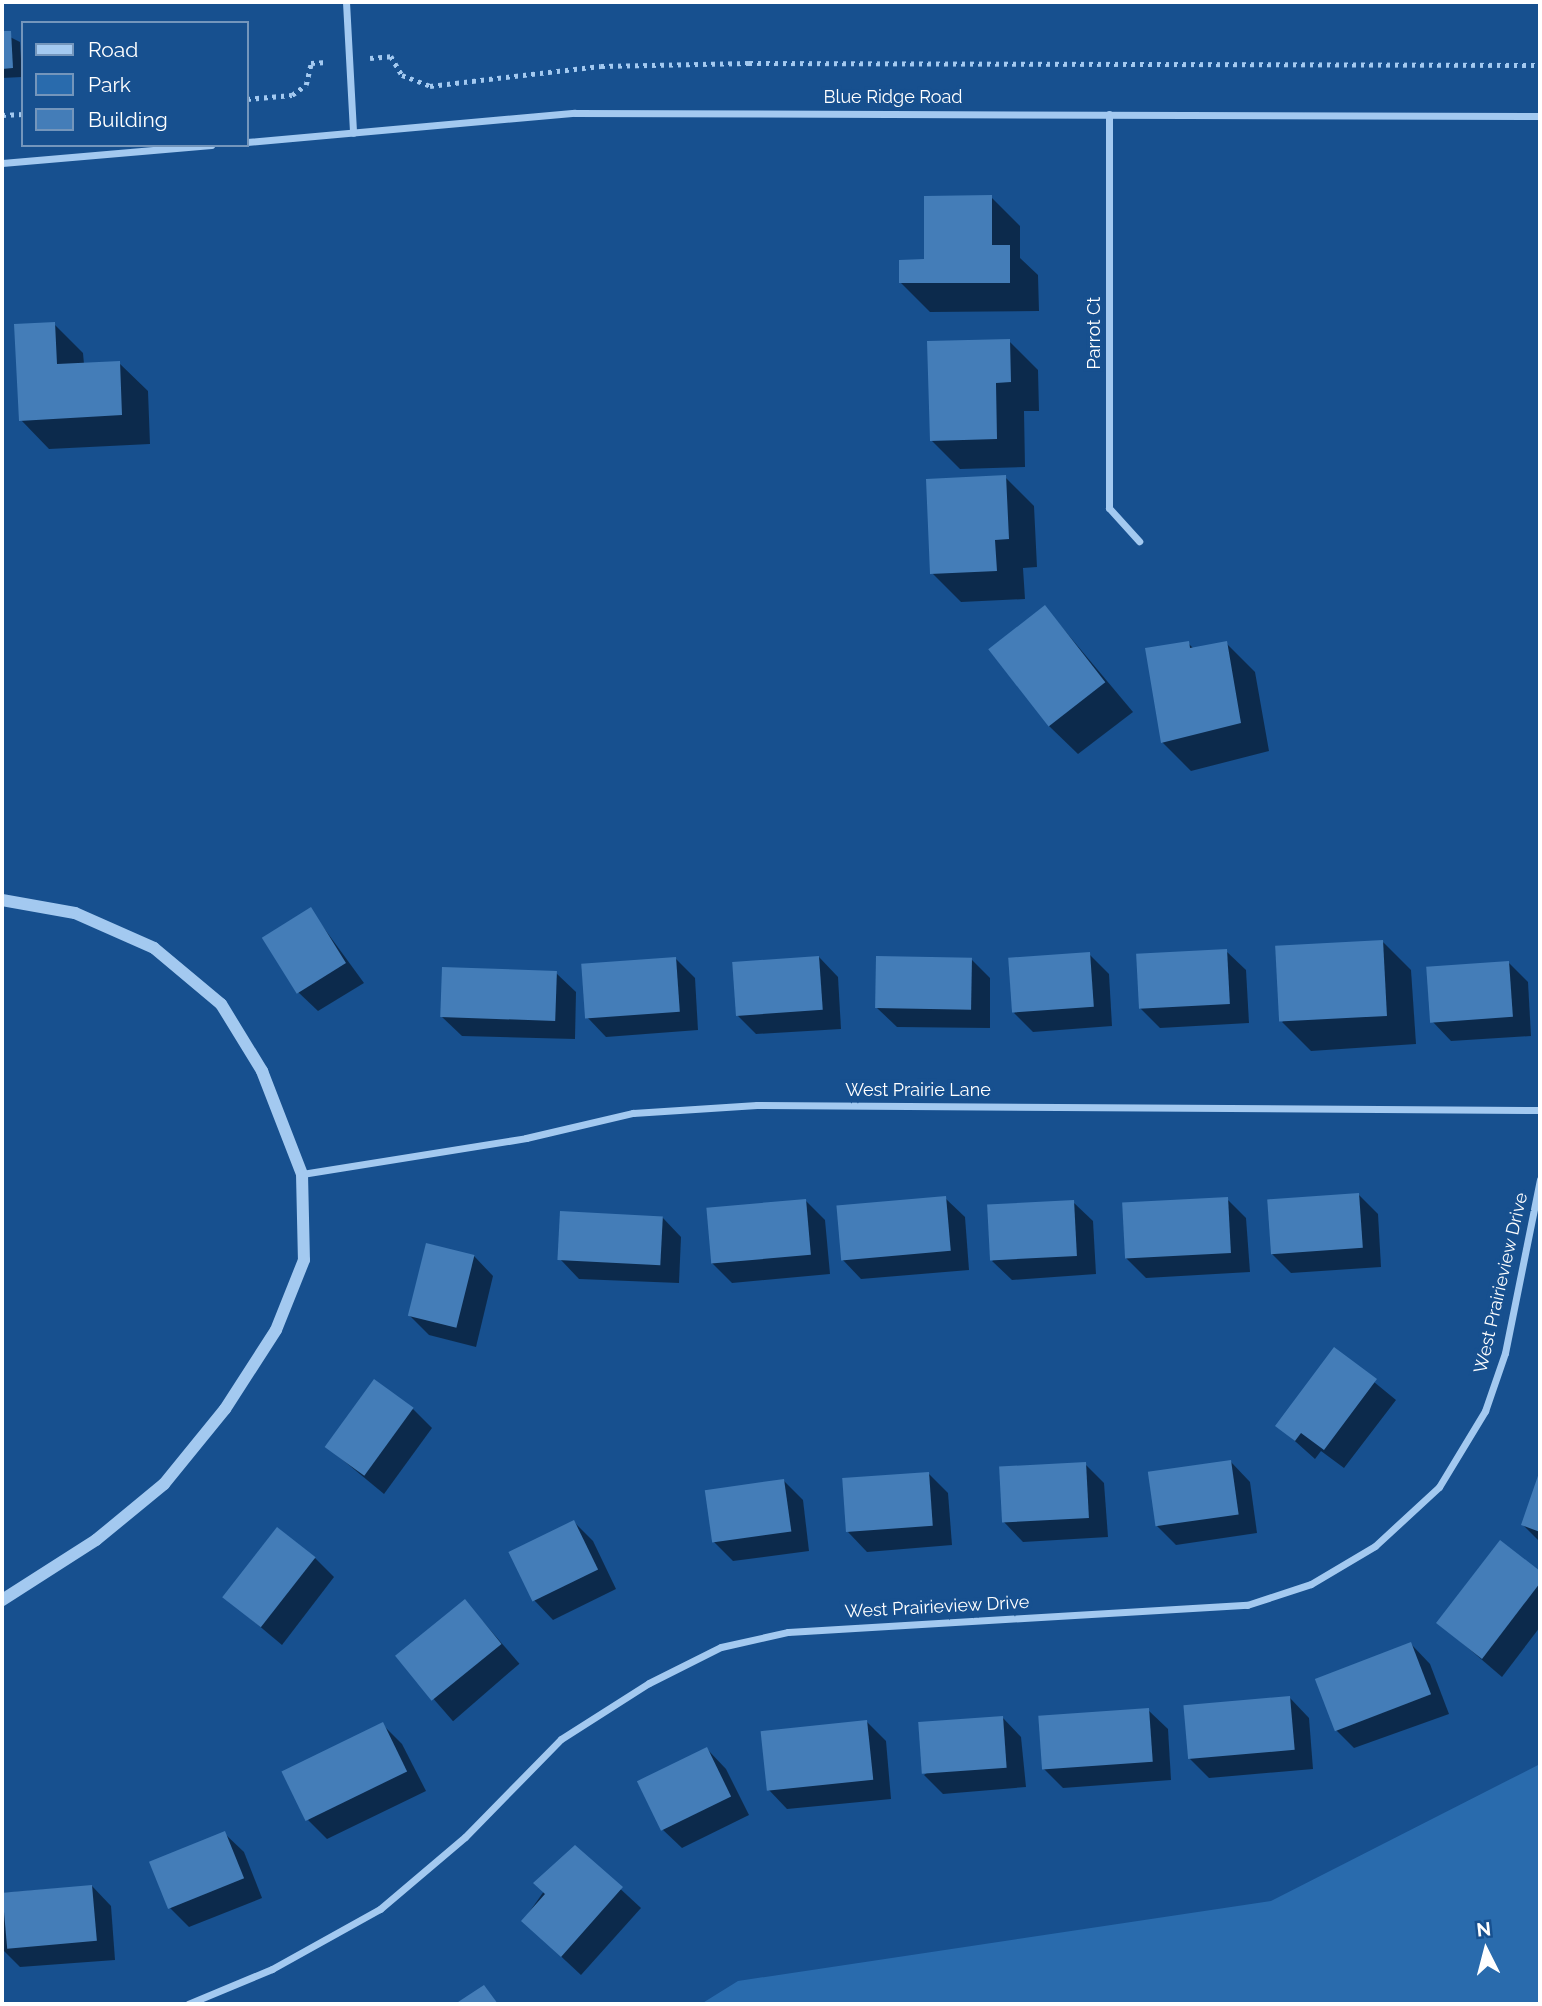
<!DOCTYPE html>
<html>
<head>
<meta charset="utf-8">
<style>
	body { margin:0 }
	#map { position:relative; width:1542px; height:2006px; overflow:hidden; background:#17508f; font-family:Raleway,sans-serif }
	div>[style] { position:absolute }
	.green>* { inset:0; background:#296bad }
	.shadow>* { inset:0; background:#0007; transform-origin:0 0 }
	.building>* { inset:0; background:#447db8; transform-origin:0 0 }
	.path>* { height:4.5px; margin-top:-2.25px; transform-origin:0; background:repeating-linear-gradient(90deg,#a3c9f0 0 3.5px,transparent 0 8.5px) }
	.minor>* { height:7px; margin:-3.5px; padding:0 3.5px; transform-origin:3.5px; border-radius:3.5px; background:#a3c9f0 }
	.tertiary>* { height:12px; margin:-6px; padding:0 6px; transform-origin:6px; border-radius:6px; background:#a3c9f0 }
	span { translate:-50% -50%; white-space:nowrap; text-align:center; line-height:1.15; -webkit-text-stroke:7px #17508f; paint-order:stroke }
	.street-label { font-size:18px; color:#fff }
	.frame { position:absolute; inset:0; border:4px solid #fff; pointer-events:none }
	.legend { position:absolute; left:21px; top:21px; width:228px; height:126px; box-sizing:border-box; background:#17508f; border:2px solid #7496bc; margin:0; padding:9px 12px; list-style:none; font-size:21px; color:#fff }
	.legend li { display:flex; align-items:center; gap:14px; height:35px }
	.legend b { width:35px; border:2px solid #7496bc }
	.north { position:absolute; left:1451px; top:1915px; width:70px; height:70px; -webkit-text-stroke:5px #17508f; paint-order:stroke; rotate:354deg; font-size:19px; font-weight:700; line-height:28px; text-align:center; color:#fff }
	.north::after { content:''; display:block; margin:auto; width:24px; height:32px; background:#fff; clip-path:polygon(50% 0,100% 100%,50% 72%,0 100%) }
</style>
</head>
<body>
<div id="map">
	<div class="green">
		<i style="clip-path:polygon(1540px 1764px,1540px 2004px,701px 2004px,738px 1981px,1271px 1901px)"></i>
	</div>
	<div class="shadow">
		<i style="clip-path:polygon(2px 33px,20px 42px,22px 77px,2px 78px)"></i>
		<i style="clip-path:polygon(991px 197px,1020px 226px,1020px 258px,1038px 275px,1039px 311px,930px 312px,901px 283px)"></i>
		<i style="clip-path:polygon(54px 324px,83px 353px,84px 364px,119px 363px,148px 391px,150px 444px,49px 449px,21px 420px)"></i>
		<i style="clip-path:polygon(1009px 341px,1038px 370px,1039px 411px,1024px 411px,1025px 467px,960px 469px,931px 440px)"></i>
		<i style="clip-path:polygon(1005px 477px,1034px 506px,1037px 567px,1023px 568px,1025px 599px,961px 602px,932px 573px)"></i>
		<i style="clip-path:polygon(1045px 607px,1133px 712px,1078px 754px,1049px 726px)"></i>
		<i style="clip-path:polygon(1188px 643px,1194px 649px,1226px 643px,1255px 672px,1269px 751px,1191px 771px,1162px 742px)"></i>
		<i style="clip-path:polygon(310px 909px,364px 983px,318px 1011px,298px 992px)"></i>
		<i style="clip-path:polygon(1382px 941px,1411px 970px,1416px 1044px,1311px 1051px,1282px 1022px)"></i>
		<i style="clip-path:polygon(1226px 951px,1246px 970px,1249px 1023px,1160px 1028px,1140px 1008px)"></i>
		<i style="clip-path:polygon(1089px 954px,1109px 974px,1112px 1026px,1033px 1032px,1014px 1013px)"></i>
		<i style="clip-path:polygon(819px 957px,838px 977px,841px 1029px,756px 1034px,737px 1015px)"></i>
		<i style="clip-path:polygon(676px 959px,695px 978px,698px 1030px,606px 1037px,587px 1017px)"></i>
		<i style="clip-path:polygon(971px 959px,990px 978px,990px 1028px,897px 1027px,877px 1008px)"></i>
		<i style="clip-path:polygon(1509px 963px,1528px 982px,1531px 1036px,1451px 1041px,1432px 1021px)"></i>
		<i style="clip-path:polygon(556px 973px,576px 992px,575px 1039px,462px 1036px,442px 1017px)"></i>
		<i style="clip-path:polygon(1358px 1194px,1378px 1214px,1381px 1267px,1291px 1273px,1272px 1254px)"></i>
		<i style="clip-path:polygon(945px 1198px,965px 1217px,969px 1270px,861px 1279px,842px 1259px)"></i>
		<i style="clip-path:polygon(1227px 1199px,1246px 1218px,1250px 1272px,1146px 1278px,1126px 1258px)"></i>
		<i style="clip-path:polygon(805px 1200px,825px 1220px,830px 1274px,732px 1283px,712px 1263px)"></i>
		<i style="clip-path:polygon(1073px 1202px,1093px 1221px,1096px 1274px,1012px 1280px,992px 1261px)"></i>
		<i style="clip-path:polygon(662px 1217px,681px 1237px,679px 1283px,579px 1279px,560px 1259px)"></i>
		<i style="clip-path:polygon(474px 1256px,493px 1276px,476px 1347px,429px 1335px,410px 1316px)"></i>
		<i style="clip-path:polygon(1335px 1350px,1396px 1400px,1344px 1468px,1321px 1451px,1315px 1459px,1277px 1425px)"></i>
		<i style="clip-path:polygon(413px 1409px,432px 1428px,384px 1494px,326px 1446px)"></i>
		<i style="clip-path:polygon(1231px 1462px,1250px 1482px,1257px 1533px,1176px 1545px,1157px 1526px)"></i>
		<i style="clip-path:polygon(1085px 1464px,1104px 1483px,1108px 1537px,1023px 1542px,1004px 1522px)"></i>
		<i style="clip-path:polygon(928px 1473px,948px 1493px,952px 1545px,867px 1552px,848px 1532px)"></i>
		<i style="clip-path:polygon(1540px 1474px,1540px 1542px,1523px 1525px)"></i>
		<i style="clip-path:polygon(784px 1481px,803px 1500px,809px 1551px,733px 1561px,714px 1542px)"></i>
		<i style="clip-path:polygon(574px 1522px,593px 1541px,616px 1589px,553px 1620px,534px 1600px,510px 1553px)"></i>
		<i style="clip-path:polygon(1500px 1543px,1540px 1573px,1540px 1627px,1502px 1677px,1439px 1623px)"></i>
		<i style="clip-path:polygon(315px 1558px,334px 1577px,282px 1645px,226px 1598px)"></i>
		<i style="left:465px;top:1601px;width:83px;height:88px;rotate:49deg"></i>
		<i style="clip-path:polygon(1411px 1644px,1430px 1664px,1449px 1714px,1354px 1748px,1335px 1729px)"></i>
		<i style="clip-path:polygon(1290px 1698px,1309px 1718px,1313px 1769px,1209px 1778px,1189px 1758px)"></i>
		<i style="clip-path:polygon(1148px 1710px,1168px 1729px,1171px 1780px,1063px 1788px,1044px 1769px)"></i>
		<i style="clip-path:polygon(1002px 1717px,1021px 1737px,1026px 1787px,943px 1794px,924px 1775px)"></i>
		<i style="clip-path:polygon(867px 1722px,886px 1741px,891px 1799px,787px 1809px,768px 1789px)"></i>
		<i style="clip-path:polygon(382px 1724px,402px 1744px,426px 1791px,327px 1839px,308px 1820px)"></i>
		<i style="clip-path:polygon(707px 1749px,726px 1769px,749px 1815px,682px 1848px,662px 1829px)"></i>
		<i style="clip-path:polygon(224px 1833px,244px 1852px,262px 1898px,189px 1927px,170px 1908px)"></i>
		<i style="clip-path:polygon(575px 1847px,641px 1908px,581px 1975px,523px 1921px)"></i>
		<i style="clip-path:polygon(92px 1886px,111px 1906px,115px 1960px,20px 1967px,2px 1949px,2px 1893px)"></i>
	</div>
	<div class="building">
		<i style="clip-path:polygon(2px 31px,11px 31px,13px 68px,2px 69px)"></i>
		<i style="clip-path:polygon(992px 195px,992px 245px,1010px 245px,1010px 283px,899px 283px,899px 260px,924px 259px,924px 196px)"></i>
		<i style="clip-path:polygon(55px 322px,57px 364px,120px 361px,122px 415px,19px 421px,14px 324px)"></i>
		<i style="clip-path:polygon(1010px 339px,1011px 382px,996px 383px,997px 439px,930px 441px,927px 341px)"></i>
		<i style="clip-path:polygon(1006px 475px,1009px 539px,995px 540px,997px 571px,930px 574px,926px 479px)"></i>
		<i style="left:1045px;top:605px;width:98px;height:72px;rotate:52deg"></i>
		<i style="clip-path:polygon(1189px 641px,1190px 648px,1227px 641px,1241px 723px,1161px 743px,1145px 648px)"></i>
		<i style="left:311px;top:907px;width:66px;height:58px;rotate:58deg"></i>
		<i style="left:1383px;top:940px;width:76px;height:108px;rotate:87deg"></i>
		<i style="left:1227px;top:949px;width:55px;height:91px;rotate:87deg"></i>
		<i style="left:1090px;top:952px;width:55px;height:82px;rotate:86deg"></i>
		<i style="left:819px;top:956px;width:54px;height:87px;rotate:86deg"></i>
		<i style="left:876px;top:956px;width:96px;height:52px;rotate:1deg"></i>
		<i style="left:676px;top:957px;width:55px;height:95px;rotate:86deg"></i>
		<i style="left:1509px;top:961px;width:56px;height:83px;rotate:86deg"></i>
		<i style="left:442px;top:967px;width:115px;height:50px;rotate:2deg"></i>
		<i style="left:1359px;top:1193px;width:55px;height:92px;rotate:86deg"></i>
		<i style="left:946px;top:1196px;width:55px;height:110px;rotate:85deg"></i>
		<i style="left:1228px;top:1197px;width:56px;height:106px;rotate:87deg"></i>
		<i style="left:806px;top:1199px;width:56px;height:100px;rotate:85deg"></i>
		<i style="left:1074px;top:1200px;width:56px;height:87px;rotate:87deg"></i>
		<i style="left:560px;top:1211px;width:103px;height:49px;rotate:3deg"></i>
		<i style="left:426px;top:1243px;width:50px;height:75px;rotate:14deg"></i>
		<i style="clip-path:polygon(1334px 1347px,1377px 1379px,1324px 1450px,1301px 1433px,1295px 1441px,1275px 1426px)"></i>
		<i style="left:374px;top:1379px;width:49px;height:84px;rotate:36deg"></i>
		<i style="left:1231px;top:1460px;width:55px;height:84px;rotate:82deg"></i>
		<i style="left:1086px;top:1462px;width:56px;height:87px;rotate:87deg"></i>
		<i style="clip-path:polygon(1540px 1470px,1540px 1532px,1521px 1525px)"></i>
		<i style="left:929px;top:1472px;width:54px;height:87px;rotate:86deg"></i>
		<i style="left:784px;top:1479px;width:53px;height:80px;rotate:82deg"></i>
		<i style="left:574px;top:1520px;width:55px;height:73px;rotate:64deg"></i>
		<i style="left:277px;top:1527px;width:49px;height:89px;rotate:38deg"></i>
		<i style="clip-path:polygon(1500px 1540px,1540px 1571px,1540px 1583px,1482px 1659px,1436px 1623px)"></i>
		<i style="left:465px;top:1599px;width:58px;height:90px;rotate:51deg"></i>
		<i style="left:1411px;top:1642px;width:56px;height:103px;rotate:69deg"></i>
		<i style="left:1290px;top:1696px;width:54px;height:107px;rotate:85deg"></i>
		<i style="left:1149px;top:1708px;width:54px;height:111px;rotate:86deg"></i>
		<i style="left:1003px;top:1716px;width:52px;height:85px;rotate:86deg"></i>
		<i style="left:867px;top:1720px;width:60px;height:107px;rotate:84deg"></i>
		<i style="left:383px;top:1722px;width:55px;height:113px;rotate:64deg"></i>
		<i style="left:707px;top:1747px;width:55px;height:78px;rotate:64deg"></i>
		<i style="left:225px;top:1831px;width:51px;height:82px;rotate:68deg"></i>
		<i style="clip-path:polygon(575px 1845px,623px 1887px,561px 1957px,521px 1921px,545px 1894px,533px 1883px)"></i>
		<i style="left:92px;top:1885px;width:56px;height:90px;rotate:85deg"></i>
		<i style="clip-path:polygon(484px 1985px,498px 2004px,455px 2004px)"></i>
	</div>
	<div class="path">
		<i style="left:370px;top:58px;width:21px;rotate:-5deg"></i>
		<i style="left:391px;top:56px;width:22px;rotate:60deg"></i>
		<i style="left:402px;top:75px;width:30px;rotate:21deg"></i>
		<i style="left:430px;top:86px;width:172px;rotate:-6.7deg"></i>
		<i style="left:601px;top:66px;width:148px;rotate:-1.2deg"></i>
		<i style="left:749px;top:63px;width:791px;rotate:0.14deg"></i>
		<i style="left:247px;top:99px;width:45px;rotate:-5.1deg"></i>
		<i style="left:292px;top:95px;width:17px;rotate:-36deg"></i>
		<i style="left:306px;top:85px;width:23px;rotate:-77deg"></i>
		<i style="left:311px;top:63px;width:16px;rotate:-4deg"></i>
		<i style="left:2px;top:115px;width:21px;rotate:-3deg"></i>
	</div>
	<div class="minor">
		<i style="left:346px;top:2px;width:131px;rotate:86.9deg"></i>
		<i style="left:1109px;top:114px;width:394px;rotate:90deg"></i>
		<i style="left:1109px;top:508px;width:45px;rotate:47.7deg"></i>
		<i style="left:247px;top:142px;width:329px;rotate:-5.1deg"></i>
		<i style="left:575px;top:113px;width:965px;rotate:0.18deg"></i>
		<i style="left:2px;top:163px;width:210px;rotate:-4.9deg"></i>
		<i style="left:302px;top:1174px;width:227px;rotate:-9.1deg"></i>
		<i style="left:526px;top:1138px;width:110px;rotate:-13.2deg"></i>
		<i style="left:633px;top:1113px;width:124px;rotate:-3.7deg"></i>
		<i style="left:757px;top:1105px;width:783px;rotate:0.37deg"></i>
		<i style="left:188px;top:2004px;width:91px;rotate:-22.6deg"></i>
		<i style="left:272px;top:1969px;width:124px;rotate:-29.1deg"></i>
		<i style="left:380px;top:1909px;width:111px;rotate:-40.3deg"></i>
		<i style="left:465px;top:1837px;width:137px;rotate:-45.6deg"></i>
		<i style="left:561px;top:1739px;width:104px;rotate:-32.5deg"></i>
		<i style="left:649px;top:1683px;width:80px;rotate:-26.6deg"></i>
		<i style="left:721px;top:1647px;width:69px;rotate:-12.6deg"></i>
		<i style="left:788px;top:1632px;width:460px;rotate:-3.4deg"></i>
		<i style="left:1247px;top:1605px;width:67px;rotate:-18.2deg"></i>
		<i style="left:1311px;top:1584px;width:74px;rotate:-30.7deg"></i>
		<i style="left:1375px;top:1546px;width:87px;rotate:-42.7deg"></i>
		<i style="left:1439px;top:1487px;width:89px;rotate:-58.8deg"></i>
		<i style="left:1485px;top:1411px;width:61px;rotate:-71deg"></i>
		<i style="left:1505px;top:1353px;width:177px;rotate:-78.6deg"></i>
	</div>
	<div class="tertiary">
		<i style="left:2px;top:900px;width:74px;rotate:10.1deg"></i>
		<i style="left:75px;top:913px;width:86px;rotate:23.9deg"></i>
		<i style="left:154px;top:948px;width:87px;rotate:39.9deg"></i>
		<i style="left:221px;top:1004px;width:79px;rotate:58.5deg"></i>
		<i style="left:262px;top:1071px;width:110px;rotate:68.8deg"></i>
		<i style="left:302px;top:1174px;width:86px;rotate:88.7deg"></i>
		<i style="left:304px;top:1260px;width:75px;rotate:111.8deg"></i>
		<i style="left:276px;top:1330px;width:94px;rotate:122.8deg"></i>
		<i style="left:225px;top:1409px;width:97px;rotate:129.1deg"></i>
		<i style="left:164px;top:1484px;width:88px;rotate:140.5deg"></i>
		<i style="left:96px;top:1540px;width:112px;rotate:147.4deg"></i>
	</div>
	<div class="street-label">
		<span style="left:893px;top:97px">Blue Ridge Road</span>
		<span style="left:1094px;top:333px;rotate:-90deg">Parrot Ct</span>
		<span style="left:918px;top:1090px">West Prairie Lane</span>
		<span style="left:1501px;top:1283px;rotate:-77deg">West Prairieview Drive</span>
		<span style="left:937px;top:1607px;rotate:-3deg">West Prairieview Drive</span>
	</div>
	<div class="frame"></div>
	<ul class="legend">
	<li><b style="height:9px;background:#a3c9f0"></b>Road</li>
	<li><b style="height:19px;background:#296bad"></b>Park</li>
	<li><b style="height:19px;background:#447db8"></b>Building</li>
	</ul>
	<div class="north">N</div>
</div>
</body>
</html>
